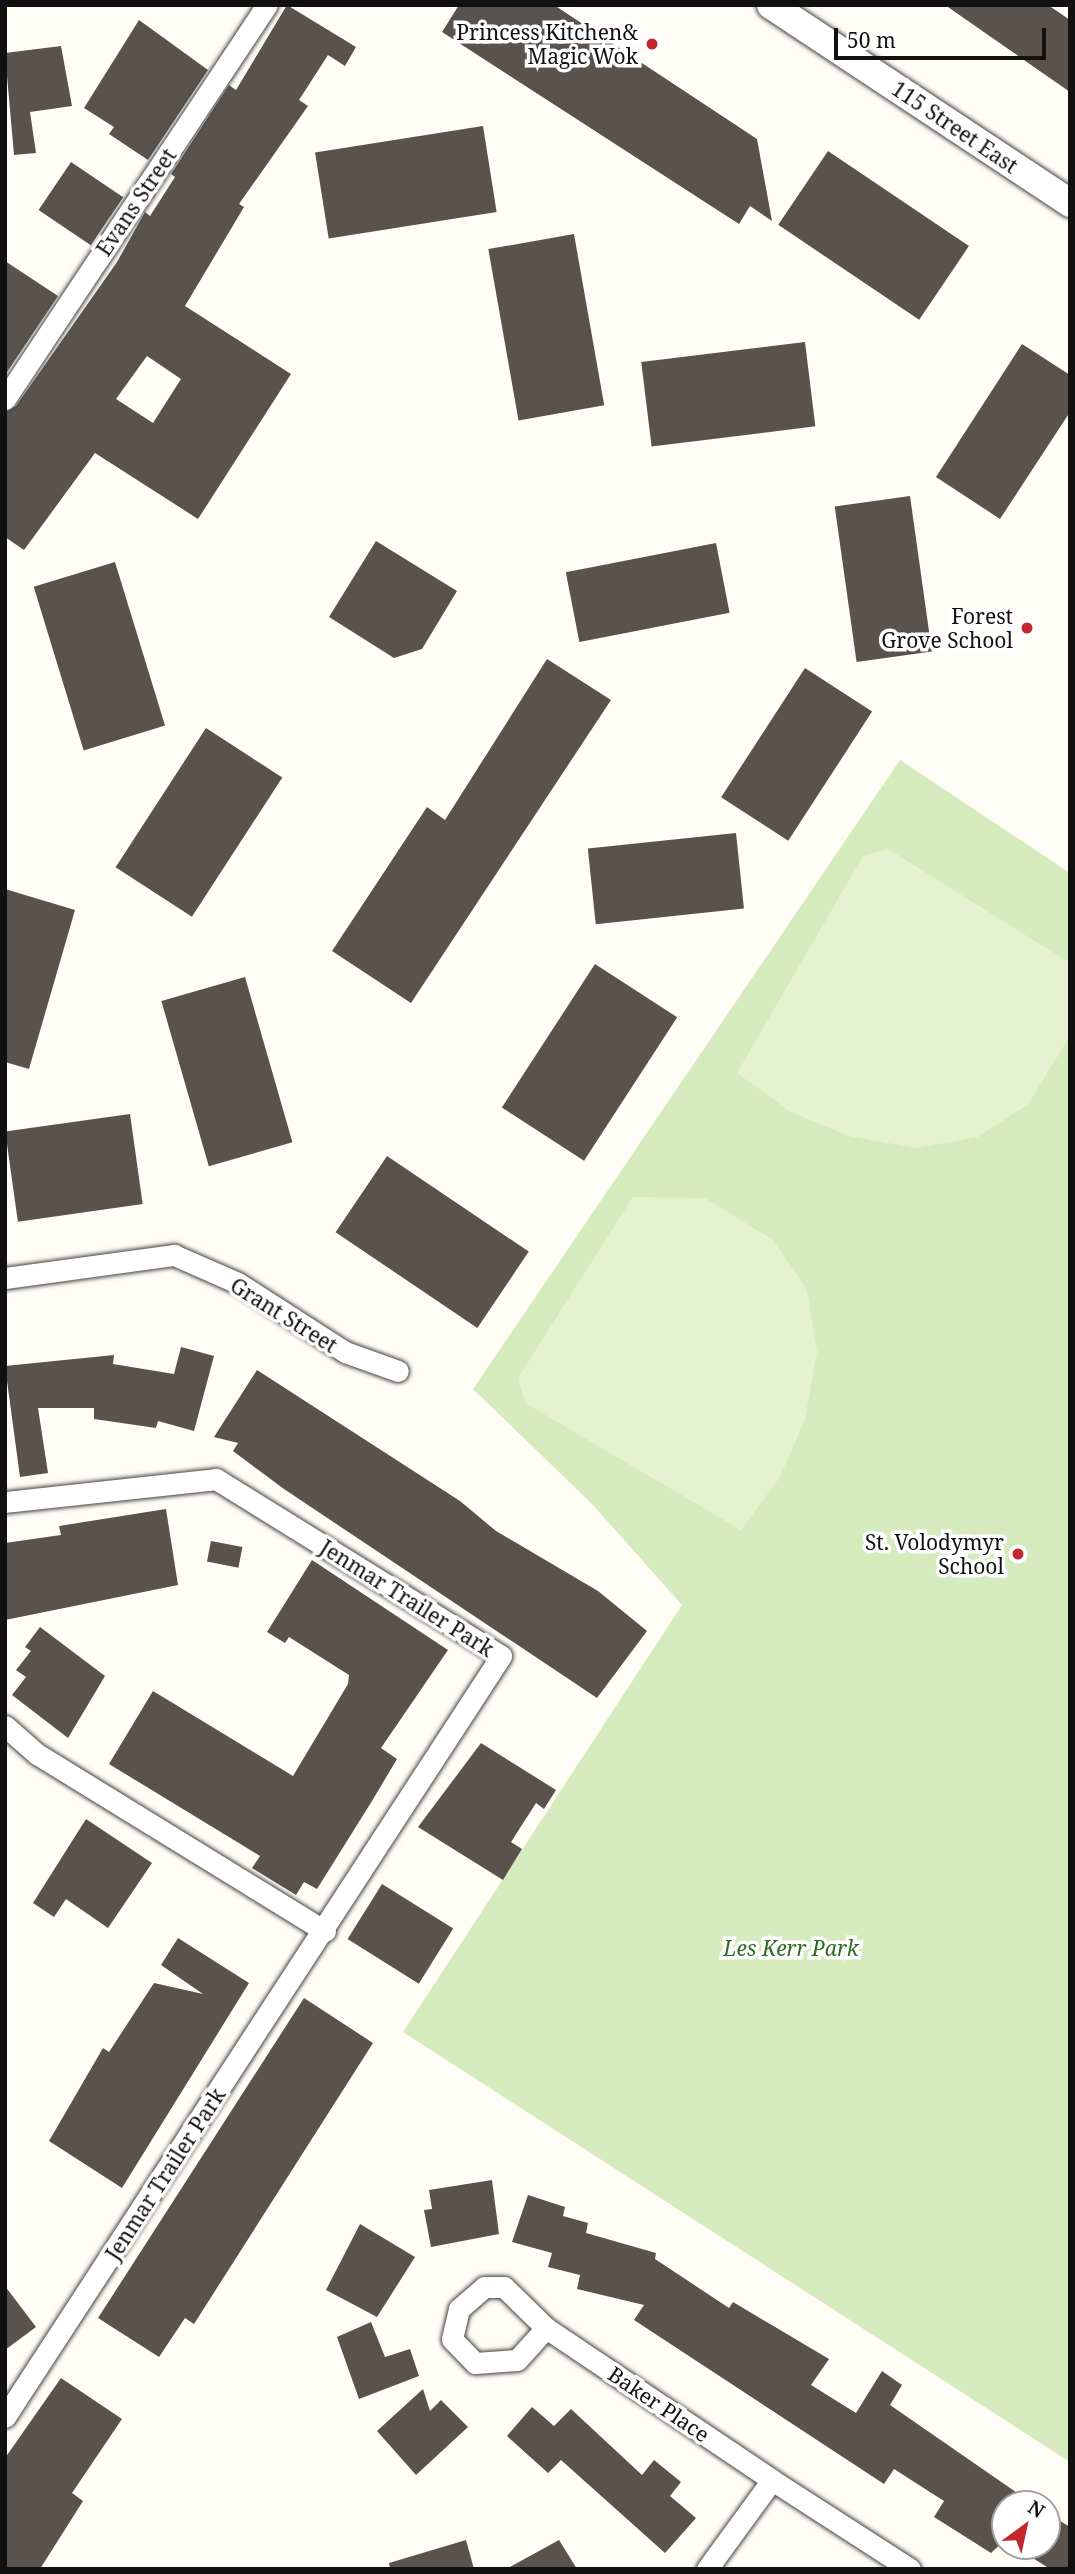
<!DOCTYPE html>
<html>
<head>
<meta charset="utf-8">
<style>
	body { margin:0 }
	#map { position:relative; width:1075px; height:2574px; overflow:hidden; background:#fffdf5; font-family:"Noto Serif",serif }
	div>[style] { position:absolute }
	.green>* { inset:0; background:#d5ebbd }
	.pitch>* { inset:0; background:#e6f2cf }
	.building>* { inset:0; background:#5a524d; transform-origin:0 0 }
	.roads { filter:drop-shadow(0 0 2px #444) drop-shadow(0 0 2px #444) }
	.minor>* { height:21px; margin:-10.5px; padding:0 10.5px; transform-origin:10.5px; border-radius:10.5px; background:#fff }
	.tertiary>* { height:28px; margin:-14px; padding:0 14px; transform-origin:14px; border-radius:14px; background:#fff }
	.dots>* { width:19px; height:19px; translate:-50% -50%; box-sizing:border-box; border:4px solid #fff; border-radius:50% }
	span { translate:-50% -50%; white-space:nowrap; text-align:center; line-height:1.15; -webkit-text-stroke:7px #fff; paint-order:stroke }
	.poi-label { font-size:21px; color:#111 }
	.right { translate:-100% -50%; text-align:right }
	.street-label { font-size:21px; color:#111 }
	.park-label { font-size:21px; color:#2f6b1f; font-style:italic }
	.frame { position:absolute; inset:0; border:7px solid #111; pointer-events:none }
	.north { position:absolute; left:991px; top:2490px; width:70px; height:70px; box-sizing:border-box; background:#fff; border:2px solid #a0a0a0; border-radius:50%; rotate:33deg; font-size:19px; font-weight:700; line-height:28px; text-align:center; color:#111 }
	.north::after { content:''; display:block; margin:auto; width:24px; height:32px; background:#c4262e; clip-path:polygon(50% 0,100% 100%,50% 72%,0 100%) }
	.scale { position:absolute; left:834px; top:28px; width:212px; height:32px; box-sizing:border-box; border:4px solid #111; border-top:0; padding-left:9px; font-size:21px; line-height:24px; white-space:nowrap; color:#111; -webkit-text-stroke:5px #fff; paint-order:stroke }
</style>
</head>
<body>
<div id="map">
	<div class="green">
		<i style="clip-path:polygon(900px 760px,1070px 873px,1070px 2462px,403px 2032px,682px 1605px,593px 1505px,473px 1389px)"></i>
	</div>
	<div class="pitch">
		<i style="clip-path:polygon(888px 849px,1070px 963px,1070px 1036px,1028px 1104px,978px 1137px,916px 1148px,849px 1136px,791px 1112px,737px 1073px,863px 856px)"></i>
		<i style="clip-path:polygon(633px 1197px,705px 1198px,773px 1240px,807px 1290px,817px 1352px,805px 1419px,780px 1477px,741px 1530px,525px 1403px,518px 1378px)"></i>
	</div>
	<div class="building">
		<i style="clip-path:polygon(evenodd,287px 5px,356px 47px,345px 66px,328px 55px,299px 100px,308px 106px,239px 204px,244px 207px,185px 306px,291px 374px,198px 519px,95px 453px,24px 550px,5px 537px,5px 412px,16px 406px,117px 262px,145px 212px,150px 216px,175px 177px,171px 174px,229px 85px,236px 90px,287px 5px,147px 356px,181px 379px,153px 423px,116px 399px,147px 356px)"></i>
		<i style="clip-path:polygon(459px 5px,554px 5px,757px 139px,772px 221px,750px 206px,739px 224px,442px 32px)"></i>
		<i style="clip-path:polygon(945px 5px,1048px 5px,1070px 20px,1070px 92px)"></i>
		<i style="clip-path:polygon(139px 20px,208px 70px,148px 160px,109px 134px,114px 127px,84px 108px)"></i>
		<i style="clip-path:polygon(61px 46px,72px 106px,30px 112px,36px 153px,14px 155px,5px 53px)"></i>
		<i style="left:483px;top:126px;width:87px;height:170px;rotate:81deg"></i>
		<i style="left:828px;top:151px;width:170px;height:89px;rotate:34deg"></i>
		<i style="left:71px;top:162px;width:63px;height:58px;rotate:34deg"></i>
		<i style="left:574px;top:234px;width:174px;height:87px;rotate:80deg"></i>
		<i style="clip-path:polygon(5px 261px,58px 296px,5px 375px)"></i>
		<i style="left:805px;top:342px;width:85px;height:165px;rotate:83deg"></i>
		<i style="clip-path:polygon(1022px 344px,1070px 375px,1070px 412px,1000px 519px,936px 477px)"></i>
		<i style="left:910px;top:496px;width:157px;height:76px;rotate:82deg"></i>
		<i style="clip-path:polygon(376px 541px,457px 591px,422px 649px,394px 658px,329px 617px)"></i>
		<i style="left:716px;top:543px;width:71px;height:153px;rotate:79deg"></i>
		<i style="left:115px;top:562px;width:171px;height:85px;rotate:73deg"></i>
		<i style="clip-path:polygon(547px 659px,611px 700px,411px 1003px,332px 951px,427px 807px,445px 820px)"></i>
		<i style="left:805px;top:668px;width:80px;height:154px;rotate:33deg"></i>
		<i style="left:206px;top:728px;width:91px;height:166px;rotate:33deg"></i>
		<i style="left:736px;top:833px;width:76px;height:149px;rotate:84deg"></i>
		<i style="clip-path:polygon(5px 889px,75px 910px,29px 1069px,5px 1062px)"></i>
		<i style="left:595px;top:964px;width:98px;height:171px;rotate:33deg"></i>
		<i style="left:245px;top:977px;width:172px;height:87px;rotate:74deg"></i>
		<i style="left:130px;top:1114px;width:91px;height:126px;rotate:82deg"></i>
		<i style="left:387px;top:1156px;width:171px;height:92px;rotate:34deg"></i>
		<i style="clip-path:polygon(181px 1347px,214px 1356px,194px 1431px,158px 1421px,156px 1428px,94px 1419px,94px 1408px,38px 1408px,48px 1473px,20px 1477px,5px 1366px,114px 1355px,113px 1364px,174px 1374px)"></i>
		<i style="clip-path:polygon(257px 1370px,460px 1501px,496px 1531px,598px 1591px,647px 1631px,597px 1698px,284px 1489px,233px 1451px,238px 1443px,214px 1437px)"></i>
		<i style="clip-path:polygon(166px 1509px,178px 1585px,5px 1620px,5px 1543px,61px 1535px,59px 1526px)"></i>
		<i style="left:211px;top:1541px;width:32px;height:21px;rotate:11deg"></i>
		<i style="clip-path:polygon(312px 1560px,448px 1650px,381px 1748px,397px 1759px,372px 1801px,317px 1889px,304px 1882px,296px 1895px,252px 1868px,260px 1856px,109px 1764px,153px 1691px,293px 1776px,348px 1684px,349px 1675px,289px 1637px,285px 1643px,267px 1632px)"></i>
		<i style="clip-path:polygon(40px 1627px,105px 1676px,68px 1738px,12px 1695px,26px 1677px,16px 1670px,31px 1651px,25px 1647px)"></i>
		<i style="clip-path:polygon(481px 1743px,556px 1790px,544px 1809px,536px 1803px,511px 1842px,522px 1849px,503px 1880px,418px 1827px)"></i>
		<i style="clip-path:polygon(86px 1819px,152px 1863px,108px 1928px,66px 1899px,54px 1917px,33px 1903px)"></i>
		<i style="left:382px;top:1884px;width:84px;height:65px;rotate:32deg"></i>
		<i style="clip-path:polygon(178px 1938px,249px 1983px,122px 2188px,49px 2141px,103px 2048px,109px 2052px,154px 1983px,203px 1994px,161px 1965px)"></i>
		<i style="clip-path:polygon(304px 1998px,373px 2043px,194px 2324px,185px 2318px,159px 2357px,98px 2318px)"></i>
		<i style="clip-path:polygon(492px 2180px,499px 2234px,431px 2247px,424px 2210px,432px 2209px,429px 2190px)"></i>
		<i style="clip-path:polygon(528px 2195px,565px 2207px,563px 2216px,588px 2223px,586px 2233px,656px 2253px,655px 2259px,729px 2308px,733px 2302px,829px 2359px,811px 2385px,856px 2413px,882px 2371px,902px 2385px,890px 2405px,1033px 2504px,1005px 2504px,1005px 2540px,991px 2553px,934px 2517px,944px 2501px,894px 2469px,884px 2484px,634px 2320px,644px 2305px,577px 2289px,580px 2275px,548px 2267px,552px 2253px,512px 2242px)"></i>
		<i style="clip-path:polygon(360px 2224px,415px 2257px,377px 2317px,326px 2290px)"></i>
		<i style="clip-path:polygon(5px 2286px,36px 2327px,5px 2350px)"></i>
		<i style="clip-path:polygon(371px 2322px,385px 2357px,410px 2349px,419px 2376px,359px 2399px,337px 2337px)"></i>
		<i style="clip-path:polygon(61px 2378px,122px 2419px,72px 2493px,83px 2501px,40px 2569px,5px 2569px,5px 2458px)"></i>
		<i style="clip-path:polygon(423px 2389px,430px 2411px,441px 2400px,468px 2427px,416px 2475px,377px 2431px)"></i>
		<i style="clip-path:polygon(532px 2407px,554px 2426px,571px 2409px,642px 2475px,654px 2460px,681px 2482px,670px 2496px,696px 2518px,665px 2553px,561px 2460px,548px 2473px,507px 2436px)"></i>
		<i style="clip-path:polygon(1047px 2513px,1070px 2527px,1070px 2569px,1050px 2569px,1014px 2546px,1047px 2546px)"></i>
		<i style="clip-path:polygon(466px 2540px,474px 2569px,390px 2569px,389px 2563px)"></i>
		<i style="clip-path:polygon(559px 2540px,577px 2569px,506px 2569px)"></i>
	</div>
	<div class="roads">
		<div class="minor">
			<i style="left:5px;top:399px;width:473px;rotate:-56.4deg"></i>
			<i style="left:5px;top:1278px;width:171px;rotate:-7.8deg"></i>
			<i style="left:174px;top:1255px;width:70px;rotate:23.6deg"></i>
			<i style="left:238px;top:1283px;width:127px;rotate:32.8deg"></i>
			<i style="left:345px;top:1352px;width:56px;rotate:19.7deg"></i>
			<i style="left:5px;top:1502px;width:212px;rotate:-6.2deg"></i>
			<i style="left:216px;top:1479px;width:335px;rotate:31.8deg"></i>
			<i style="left:501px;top:1656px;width:908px;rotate:123.1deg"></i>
			<i style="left:5px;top:1726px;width:43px;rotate:41.2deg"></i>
			<i style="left:37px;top:1754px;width:338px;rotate:31.6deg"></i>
			<i style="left:546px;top:2328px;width:43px;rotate:132.2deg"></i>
			<i style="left:517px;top:2360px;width:42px;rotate:175.9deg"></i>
			<i style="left:475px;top:2363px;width:33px;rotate:-134deg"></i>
			<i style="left:452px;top:2339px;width:31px;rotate:-77deg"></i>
			<i style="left:459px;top:2309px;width:33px;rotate:-41deg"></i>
			<i style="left:484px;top:2287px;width:20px"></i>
			<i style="left:504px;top:2287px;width:59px;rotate:44.3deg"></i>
			<i style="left:546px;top:2328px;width:272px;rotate:33.9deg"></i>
			<i style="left:707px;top:2569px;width:110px;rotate:-53.9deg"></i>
			<i style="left:772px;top:2480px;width:164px;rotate:32.8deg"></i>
		</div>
		<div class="tertiary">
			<i style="left:771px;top:5px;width:359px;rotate:33.5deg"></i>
		</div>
	</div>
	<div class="dots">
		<i style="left:652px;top:44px;background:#c4262e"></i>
		<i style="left:1027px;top:628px;background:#c4262e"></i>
		<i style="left:1018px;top:1554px;background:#c4262e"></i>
	</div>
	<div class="poi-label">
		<span class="right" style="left:638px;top:44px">Princess Kitchen&amp;<br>Magic Wok</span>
		<span class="right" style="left:1013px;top:628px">Forest<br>Grove School</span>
		<span class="right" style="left:1004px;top:1554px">St. Volodymyr<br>School</span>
	</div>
	<div class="street-label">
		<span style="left:955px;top:127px;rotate:34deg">115 Street East</span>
		<span style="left:136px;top:202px;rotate:-56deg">Evans Street</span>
		<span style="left:284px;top:1315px;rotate:32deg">Grant Street</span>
		<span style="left:407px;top:1598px;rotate:32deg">Jenmar Trailer Park</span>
		<span style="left:165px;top:2174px;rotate:-57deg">Jenmar Trailer Park</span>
		<span style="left:659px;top:2404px;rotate:34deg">Baker Place</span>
	</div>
	<div class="park-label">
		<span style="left:791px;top:1948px">Les Kerr Park</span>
	</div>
	<div class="frame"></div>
	<div class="north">N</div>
	<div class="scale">50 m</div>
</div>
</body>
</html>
